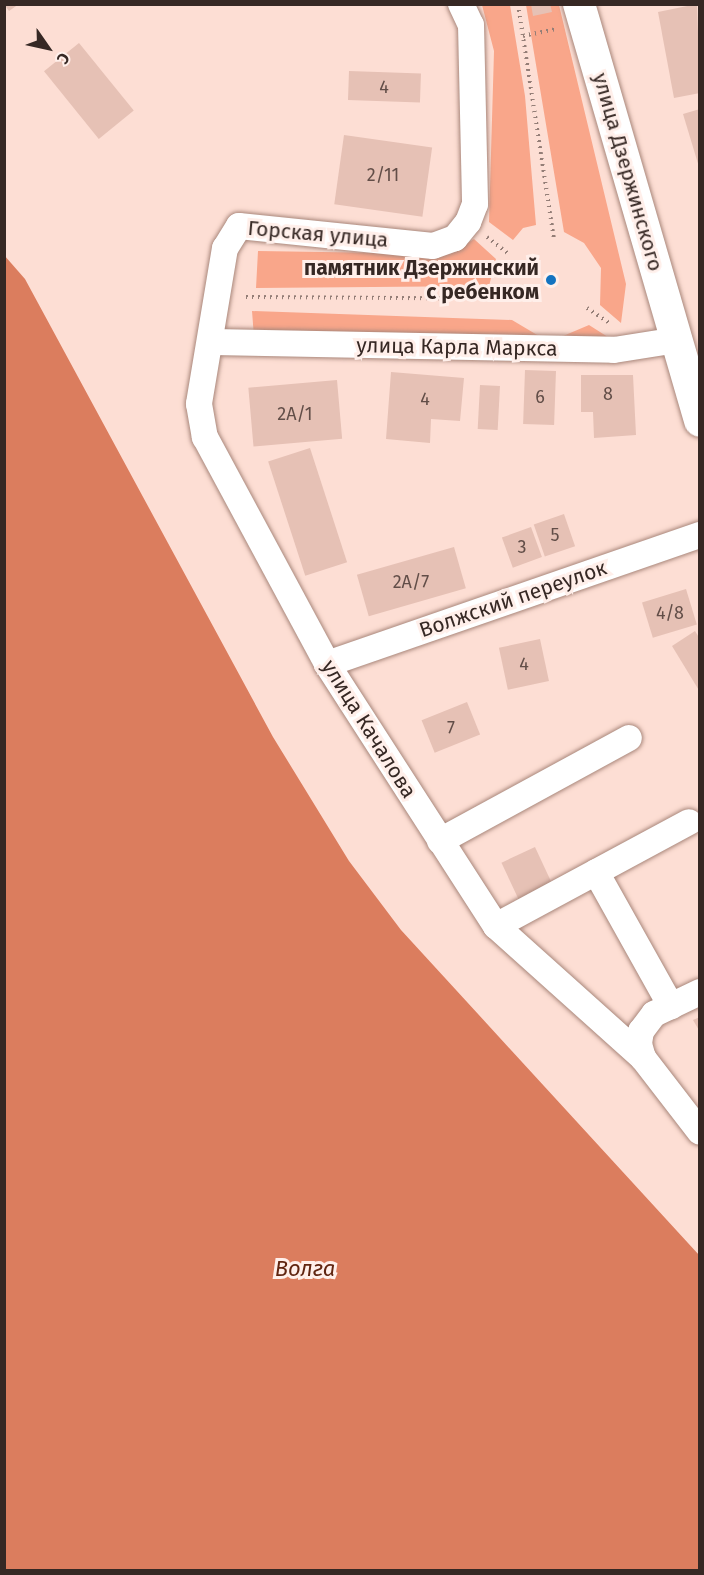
<!DOCTYPE html>
<html>
<head>
<meta charset="utf-8">
<style>
	body { margin:0 }
	#map { position:relative; width:704px; height:1575px; overflow:hidden; background:#fdded4; font-family:"Fira Sans",sans-serif }
	div>[style] { position:absolute }
	.green>* { inset:0; background:#f9a68a }
	.water>* { inset:0; background:#db7d5e }
	.building>* { inset:0; background:#e6c1b5; transform-origin:0 0 }
	.path>* { height:4px; margin-top:-2px; transform-origin:0; background:repeating-linear-gradient(90deg,#947e77 0 1.5px,transparent 0 6px) }
	.roads { filter:drop-shadow(0 0 2px #a9877b) drop-shadow(0 0 2px #a9877b) }
	.minor>* { height:26px; margin:-13px; padding:0 13px; transform-origin:13px; border-radius:13px; background:#fff }
	.major>* { height:32px; margin:-16px; padding:0 16px; transform-origin:16px; border-radius:16px; background:#fff }
	.dots>* { width:16px; height:16px; translate:-50% -50%; box-sizing:border-box; border:3px solid #ffefea; border-radius:50% }
	span { translate:-50% -50%; white-space:nowrap; text-align:center; line-height:1.15; -webkit-text-stroke:6px #ffefea; paint-order:stroke }
	.number-label { font-size:18px; color:#624e48 }
	.number-label span { -webkit-text-stroke-width:0 }
	.street-label { font-size:21px; color:#362824 }
	.poi-label { font-size:21px; color:#362824; font-weight:700 }
	.right { translate:-100% -50%; text-align:right }
	.water-label { font-size:22px; color:#612510; font-style:italic }
	.frame { position:absolute; inset:0; border:6px solid #362824; pointer-events:none }
	.north { position:absolute; left:18px; top:18px; width:60px; height:60px; -webkit-text-stroke:4px #ffefea; paint-order:stroke; rotate:124deg; font-size:16px; font-weight:700; line-height:24px; text-align:center; color:#362824 }
	.north::after { content:''; display:block; margin:auto; width:21px; height:27px; background:#362824; clip-path:polygon(50% 0,100% 100%,50% 72%,0 100%) }
</style>
</head>
<body>
<div id="map">
	<div class="green">
		<i style="clip-path:polygon(482px 5px,510px 5px,525px 96px,536px 225px,523px 228px,513px 240px,489px 222px,494px 51px)"></i>
		<i style="clip-path:polygon(526px 5px,559px 5px,626px 284px,621px 323px,600px 305px,601px 268px,584px 243px,564px 232px)"></i>
		<i style="clip-path:polygon(474px 239px,496px 259px,489px 286px,256px 288px,258px 251px,450px 254px)"></i>
		<i style="clip-path:polygon(252px 311px,512px 320px,549px 342px,589px 325px,611px 339px,595px 356px,255px 350px)"></i>
	</div>
	<div class="water">
		<i style="clip-path:polygon(4px 255px,25px 279px,273px 737px,349px 861px,401px 930px,699px 1255px,699px 1570px,5px 1570px)"></i>
	</div>
	<div class="building">
		<i style="clip-path:polygon(4px 4px,19px 4px,9px 11px)"></i>
		<i style="clip-path:polygon(531px 4px,550px 4px,552px 12px,533px 16px)"></i>
		<i style="clip-path:polygon(697px 4px,700px 93px,674px 98px,658px 12px)"></i>
		<i style="left:79px;top:43px;width:87px;height:45px;rotate:51deg"></i>
		<i style="left:349px;top:71px;width:72px;height:29px;rotate:2deg"></i>
		<i style="clip-path:polygon(700px 109px,700px 167px,699px 167px,683px 114px)"></i>
		<i style="left:344px;top:135px;width:89px;height:70px;rotate:8deg"></i>
		<i style="left:525px;top:370px;width:31px;height:54px;rotate:2deg"></i>
		<i style="clip-path:polygon(391px 372px,464px 378px,460px 421px,431px 419px,430px 443px,386px 439px)"></i>
		<i style="clip-path:polygon(581px 375px,633px 375px,636px 435px,594px 438px,593px 412px,581px 412px)"></i>
		<i style="left:337px;top:380px;width:59px;height:89px;rotate:85deg"></i>
		<i style="left:480px;top:385px;width:20px;height:44px;rotate:3deg"></i>
		<i style="left:310px;top:448px;width:120px;height:44px;rotate:72deg"></i>
		<i style="left:564px;top:514px;width:34px;height:32px;rotate:71deg"></i>
		<i style="left:531px;top:527px;width:32px;height:31px;rotate:70deg"></i>
		<i style="left:454px;top:547px;width:43px;height:101px;rotate:74deg"></i>
		<i style="left:686px;top:589px;width:37px;height:46px;rotate:73deg"></i>
		<i style="clip-path:polygon(695px 631px,700px 639px,700px 692px,672px 646px)"></i>
		<i style="left:540px;top:639px;width:43px;height:42px;rotate:78deg"></i>
		<i style="left:467px;top:702px;width:35px;height:49px;rotate:68deg"></i>
		<i style="left:535px;top:847px;width:41px;height:37px;rotate:65deg"></i>
		<i style="clip-path:polygon(700px 1017px,700px 1032px,693px 1020px)"></i>
	</div>
	<div class="path">
		<i style="left:518px;top:4px;width:237px;rotate:81.3deg"></i>
		<i style="left:523px;top:36px;width:35px;rotate:-12deg"></i>
		<i style="left:487px;top:237px;width:29px;rotate:38deg"></i>
		<i style="left:246px;top:297px;width:259px;rotate:0.4deg"></i>
		<i style="left:587px;top:308px;width:29px;rotate:34deg"></i>
	</div>
	<div class="roads">
		<div class="minor">
			<i style="left:461px;top:4px;width:23px;rotate:65deg"></i>
			<i style="left:471px;top:25px;width:179px;rotate:88.7deg"></i>
			<i style="left:475px;top:204px;width:19px;rotate:111deg"></i>
			<i style="left:468px;top:222px;width:21px;rotate:129deg"></i>
			<i style="left:455px;top:238px;width:23px;rotate:160deg"></i>
			<i style="left:433px;top:246px;width:195px;rotate:-174.1deg"></i>
			<i style="left:239px;top:226px;width:26px;rotate:122deg"></i>
			<i style="left:225px;top:248px;width:158px;rotate:99.5deg"></i>
			<i style="left:199px;top:404px;width:34px;rotate:80deg"></i>
			<i style="left:205px;top:437px;width:258px;rotate:61.7deg"></i>
			<i style="left:327px;top:664px;width:312px;rotate:57.2deg"></i>
			<i style="left:496px;top:926px;width:198px;rotate:41.9deg"></i>
			<i style="left:213px;top:342px;width:401px;rotate:1.1deg"></i>
			<i style="left:614px;top:350px;width:64px;rotate:-9deg"></i>
			<i style="left:327px;top:664px;width:395px;rotate:-19.1deg"></i>
			<i style="left:440px;top:841px;width:215px;rotate:-28.6deg"></i>
			<i style="left:596px;top:872px;width:154px;rotate:60.8deg"></i>
			<i style="left:496px;top:926px;width:219px;rotate:-28.3deg"></i>
			<i style="left:700px;top:992px;width:51px;rotate:154.4deg"></i>
			<i style="left:654px;top:1014px;width:21px;rotate:127deg"></i>
			<i style="left:641px;top:1031px;width:13px;rotate:99deg"></i>
			<i style="left:639px;top:1044px;width:15px;rotate:74deg"></i>
			<i style="left:643px;top:1058px;width:93px;rotate:52.4deg"></i>
		</div>
		<div class="major">
			<i style="left:579px;top:4px;width:434px;rotate:73.8deg"></i>
		</div>
	</div>
	<div class="dots">
		<i style="left:551px;top:280px;background:#1373c0"></i>
	</div>
	<div class="number-label">
		<span style="left:384px;top:87px">4</span>
		<span style="left:383px;top:175px">2/11</span>
		<span style="left:608px;top:394px">8</span>
		<span style="left:540px;top:397px">6</span>
		<span style="left:425px;top:399px">4</span>
		<span style="left:295px;top:414px">2А/1</span>
		<span style="left:555px;top:535px">5</span>
		<span style="left:522px;top:547px">3</span>
		<span style="left:411px;top:582px">2А/7</span>
		<span style="left:670px;top:613px">4/8</span>
		<span style="left:524px;top:664px">4</span>
		<span style="left:451px;top:728px">7</span>
	</div>
	<div class="street-label">
		<span style="left:628px;top:172px;rotate:74deg">улица Дзержинского</span>
		<span style="left:318px;top:234px;rotate:5deg">Горская улица</span>
		<span style="left:457px;top:347px;rotate:1deg">улица Карла Маркса</span>
		<span style="left:513px;top:599px;rotate:-19deg">Волжский переулок</span>
		<span style="left:369px;top:729px;rotate:58deg">улица Качалова</span>
	</div>
	<div class="poi-label">
		<span class="right" style="left:539px;top:280px">памятник Дзержинский<br>с ребенком</span>
	</div>
	<div class="water-label">
		<span style="left:305px;top:1269px">Волга</span>
	</div>
	<div class="frame"></div>
	<div class="north">С</div>
</div>
</body>
</html>
